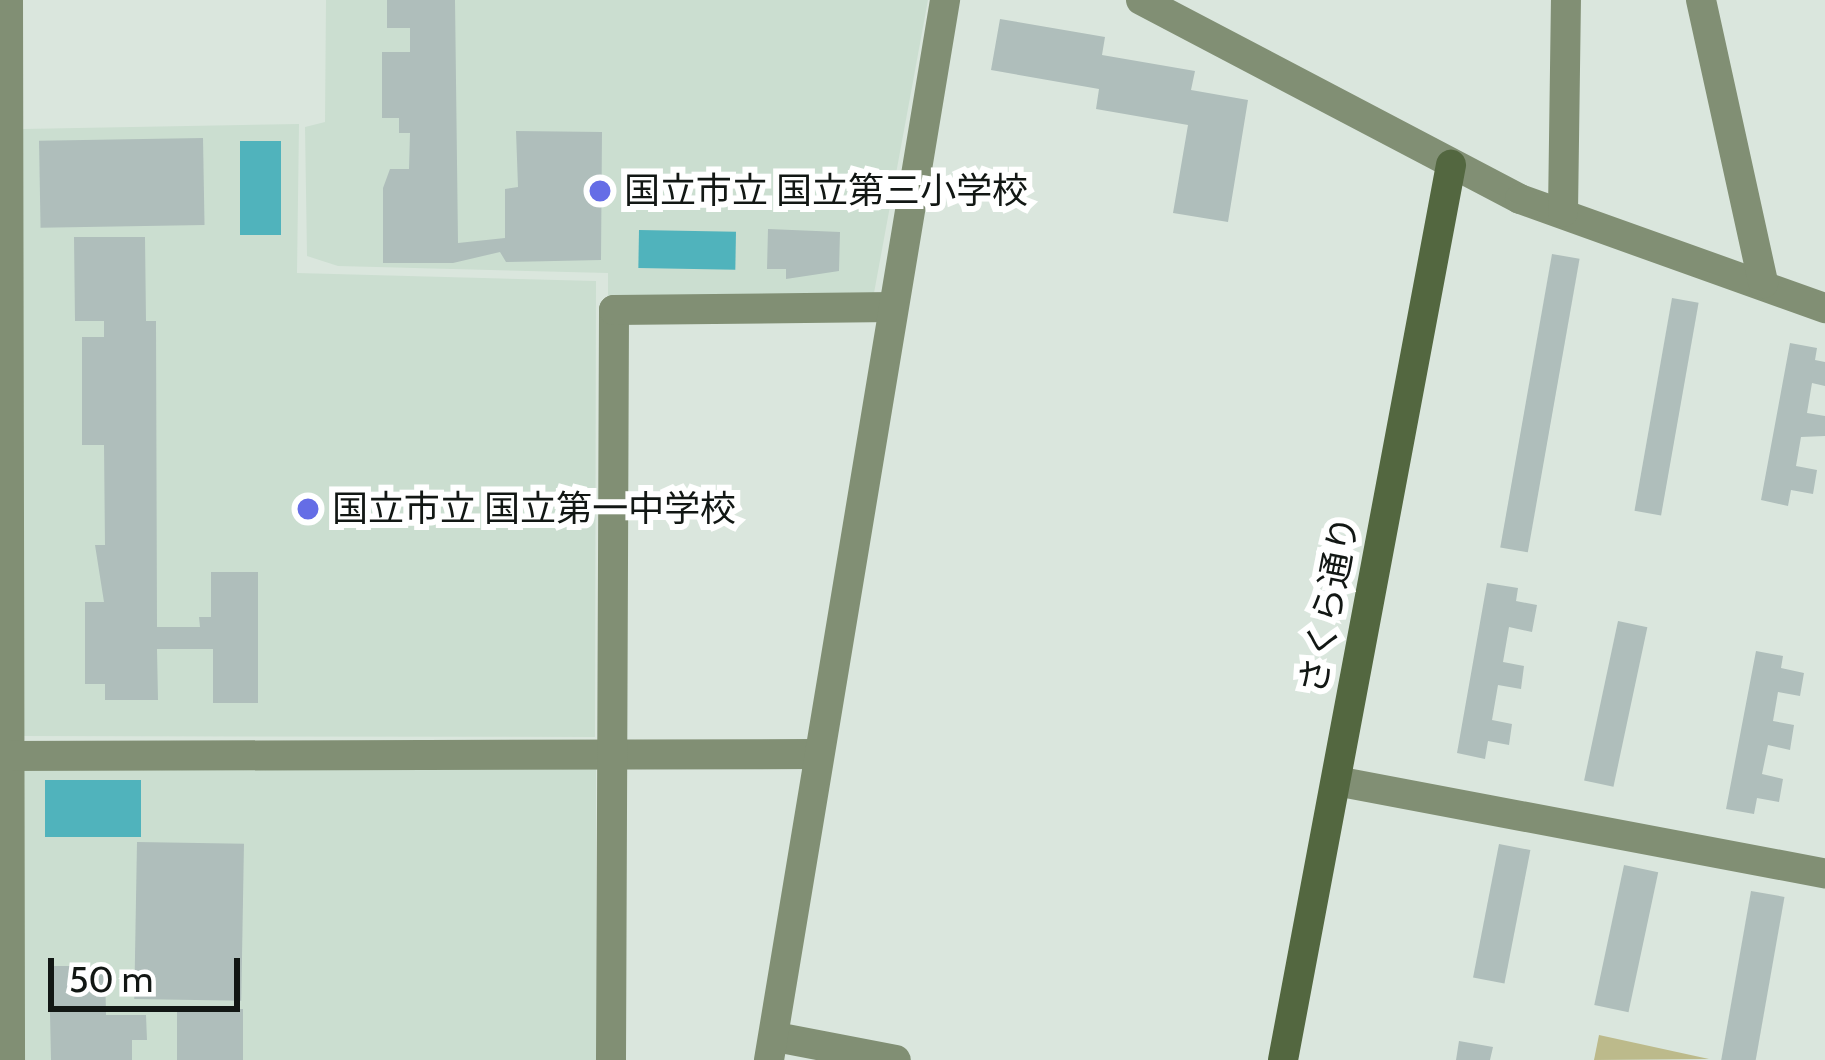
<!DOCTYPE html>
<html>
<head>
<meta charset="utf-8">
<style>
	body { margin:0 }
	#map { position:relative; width:1825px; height:1060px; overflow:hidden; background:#dae6dd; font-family:Cabin,"Noto Sans JP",sans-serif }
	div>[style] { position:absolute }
	.built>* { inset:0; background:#cbded0; transform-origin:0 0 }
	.green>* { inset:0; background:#bcba8b }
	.water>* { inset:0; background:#50b3bc; transform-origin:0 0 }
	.building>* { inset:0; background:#afbebb; transform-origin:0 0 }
	.street>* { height:30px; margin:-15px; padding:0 15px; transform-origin:15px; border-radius:15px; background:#818f74 }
	.secondary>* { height:30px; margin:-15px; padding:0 15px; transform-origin:15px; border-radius:15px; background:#536740 }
	.dots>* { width:33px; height:33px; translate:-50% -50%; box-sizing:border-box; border:6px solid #fff; border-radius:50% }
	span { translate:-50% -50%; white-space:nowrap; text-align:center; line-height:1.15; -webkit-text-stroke:12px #fff; paint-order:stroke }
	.poi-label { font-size:36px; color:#121714 }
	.left { translate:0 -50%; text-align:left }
	.street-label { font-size:36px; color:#121714 }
	.scale { position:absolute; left:48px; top:958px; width:192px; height:54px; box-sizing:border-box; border:6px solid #121714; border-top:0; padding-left:15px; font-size:36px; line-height:42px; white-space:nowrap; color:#121714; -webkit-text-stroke:9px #fff; paint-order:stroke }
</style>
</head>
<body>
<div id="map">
	<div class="built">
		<i style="clip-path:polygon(326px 0,928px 0,874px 293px,608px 297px,608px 273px,338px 266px,307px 256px,305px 127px,325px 122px)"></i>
		<i style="clip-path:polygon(299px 124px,297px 273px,596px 281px,595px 737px,20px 736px,23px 129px)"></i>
		<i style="left:596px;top:766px;width:294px;height:576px;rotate:90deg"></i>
	</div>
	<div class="green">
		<i style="clip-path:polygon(1599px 1035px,1709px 1059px,1594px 1060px)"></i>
	</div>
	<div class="water">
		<i style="left:240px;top:141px;width:41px;height:94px"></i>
		<i style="left:639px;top:230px;width:97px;height:38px;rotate:1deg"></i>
		<i style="left:45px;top:780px;width:96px;height:57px"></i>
	</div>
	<div class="building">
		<i style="clip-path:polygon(387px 0,455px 0,458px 243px,505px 238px,505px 189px,518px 187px,516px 131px,602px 132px,601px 260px,506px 262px,500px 252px,453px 263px,383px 263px,383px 188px,390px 169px,409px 169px,410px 133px,399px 133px,399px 118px,382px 118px,382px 52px,410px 52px,410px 28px,387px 28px)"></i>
		<i style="clip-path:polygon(1000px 19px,1105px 37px,1102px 55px,1195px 71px,1191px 90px,1248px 100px,1228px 222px,1173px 213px,1188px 125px,1096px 109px,1099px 89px,991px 70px)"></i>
		<i style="left:203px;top:138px;width:87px;height:164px;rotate:89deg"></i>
		<i style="clip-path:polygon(768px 229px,840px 232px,839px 271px,786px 279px,786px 269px,767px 269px)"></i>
		<i style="clip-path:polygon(74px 237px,145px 237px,146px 321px,156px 321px,157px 627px,200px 627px,199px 617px,211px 617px,211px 572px,258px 572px,258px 703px,213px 703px,213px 649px,157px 649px,158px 700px,105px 700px,105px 684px,85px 684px,85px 602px,104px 602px,95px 545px,105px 545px,104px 445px,82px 445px,82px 337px,104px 337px,104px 321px,75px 321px)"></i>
		<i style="left:1552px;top:254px;width:28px;height:298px;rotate:10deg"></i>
		<i style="left:1672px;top:298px;width:27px;height:216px;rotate:10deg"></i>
		<i style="clip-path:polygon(1790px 343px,1817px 348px,1815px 360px,1825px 362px,1825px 386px,1812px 383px,1807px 413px,1825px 416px,1825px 436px,1801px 437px,1796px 466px,1817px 470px,1813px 494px,1791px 490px,1788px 506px,1761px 500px)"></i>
		<i style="clip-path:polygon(1487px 583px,1518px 588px,1516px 601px,1537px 605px,1532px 632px,1509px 627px,1503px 662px,1524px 666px,1521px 689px,1498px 685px,1492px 720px,1512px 724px,1509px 745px,1488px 741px,1485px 759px,1457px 753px)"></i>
		<i style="left:1618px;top:621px;width:30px;height:163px;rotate:12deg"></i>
		<i style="clip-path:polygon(1756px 651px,1783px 656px,1781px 668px,1804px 673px,1800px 696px,1778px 692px,1773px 721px,1794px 725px,1790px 750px,1768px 745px,1762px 774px,1783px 779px,1779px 802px,1757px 798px,1754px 814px,1726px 809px)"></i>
		<i style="left:137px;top:842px;width:107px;height:157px;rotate:1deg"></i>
		<i style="left:1499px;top:844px;width:32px;height:136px;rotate:11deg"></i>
		<i style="left:1624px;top:865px;width:35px;height:143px;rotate:12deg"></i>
		<i style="left:1751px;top:891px;width:34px;height:172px;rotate:10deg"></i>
		<i style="clip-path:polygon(49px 966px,105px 966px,106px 1015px,146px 1015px,147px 1040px,132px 1040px,132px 1060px,51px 1060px)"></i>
		<i style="left:177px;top:1009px;width:66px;height:51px"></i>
		<i style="clip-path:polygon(1459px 1041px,1493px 1047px,1490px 1060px,1456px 1060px)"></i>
	</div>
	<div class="street">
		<i style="left:8px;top:0;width:1060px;rotate:89.89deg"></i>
		<i style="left:1141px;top:0;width:428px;rotate:27.7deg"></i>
		<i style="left:1520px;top:199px;width:324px;rotate:19.7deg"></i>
		<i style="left:1701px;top:0;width:290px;rotate:77.6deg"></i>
		<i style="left:1563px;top:212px;width:212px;rotate:-89.2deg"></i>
		<i style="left:0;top:756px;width:816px;rotate:-0.14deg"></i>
		<i style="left:1336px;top:781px;width:498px;rotate:10.7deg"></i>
		<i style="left:776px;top:1037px;width:122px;rotate:10.9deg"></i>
		<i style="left:611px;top:1060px;width:750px;rotate:-89.77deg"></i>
		<i style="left:614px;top:310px;width:279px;rotate:-0.6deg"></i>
		<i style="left:769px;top:1060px;width:1075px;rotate:-80.57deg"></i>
	</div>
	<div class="secondary">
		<i style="left:1283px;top:1060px;width:911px;rotate:-79.37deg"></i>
	</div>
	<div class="dots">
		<i style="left:600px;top:191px;background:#656de6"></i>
		<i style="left:308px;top:509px;background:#656de6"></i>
	</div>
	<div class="poi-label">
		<span class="left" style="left:624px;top:191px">国立市立 国立第三小学校</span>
		<span class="left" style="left:332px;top:509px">国立市立 国立第一中学校</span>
	</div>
	<div class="street-label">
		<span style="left:1329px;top:605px;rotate:-79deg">さくら通り</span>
	</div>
	<div class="scale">50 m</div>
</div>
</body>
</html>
